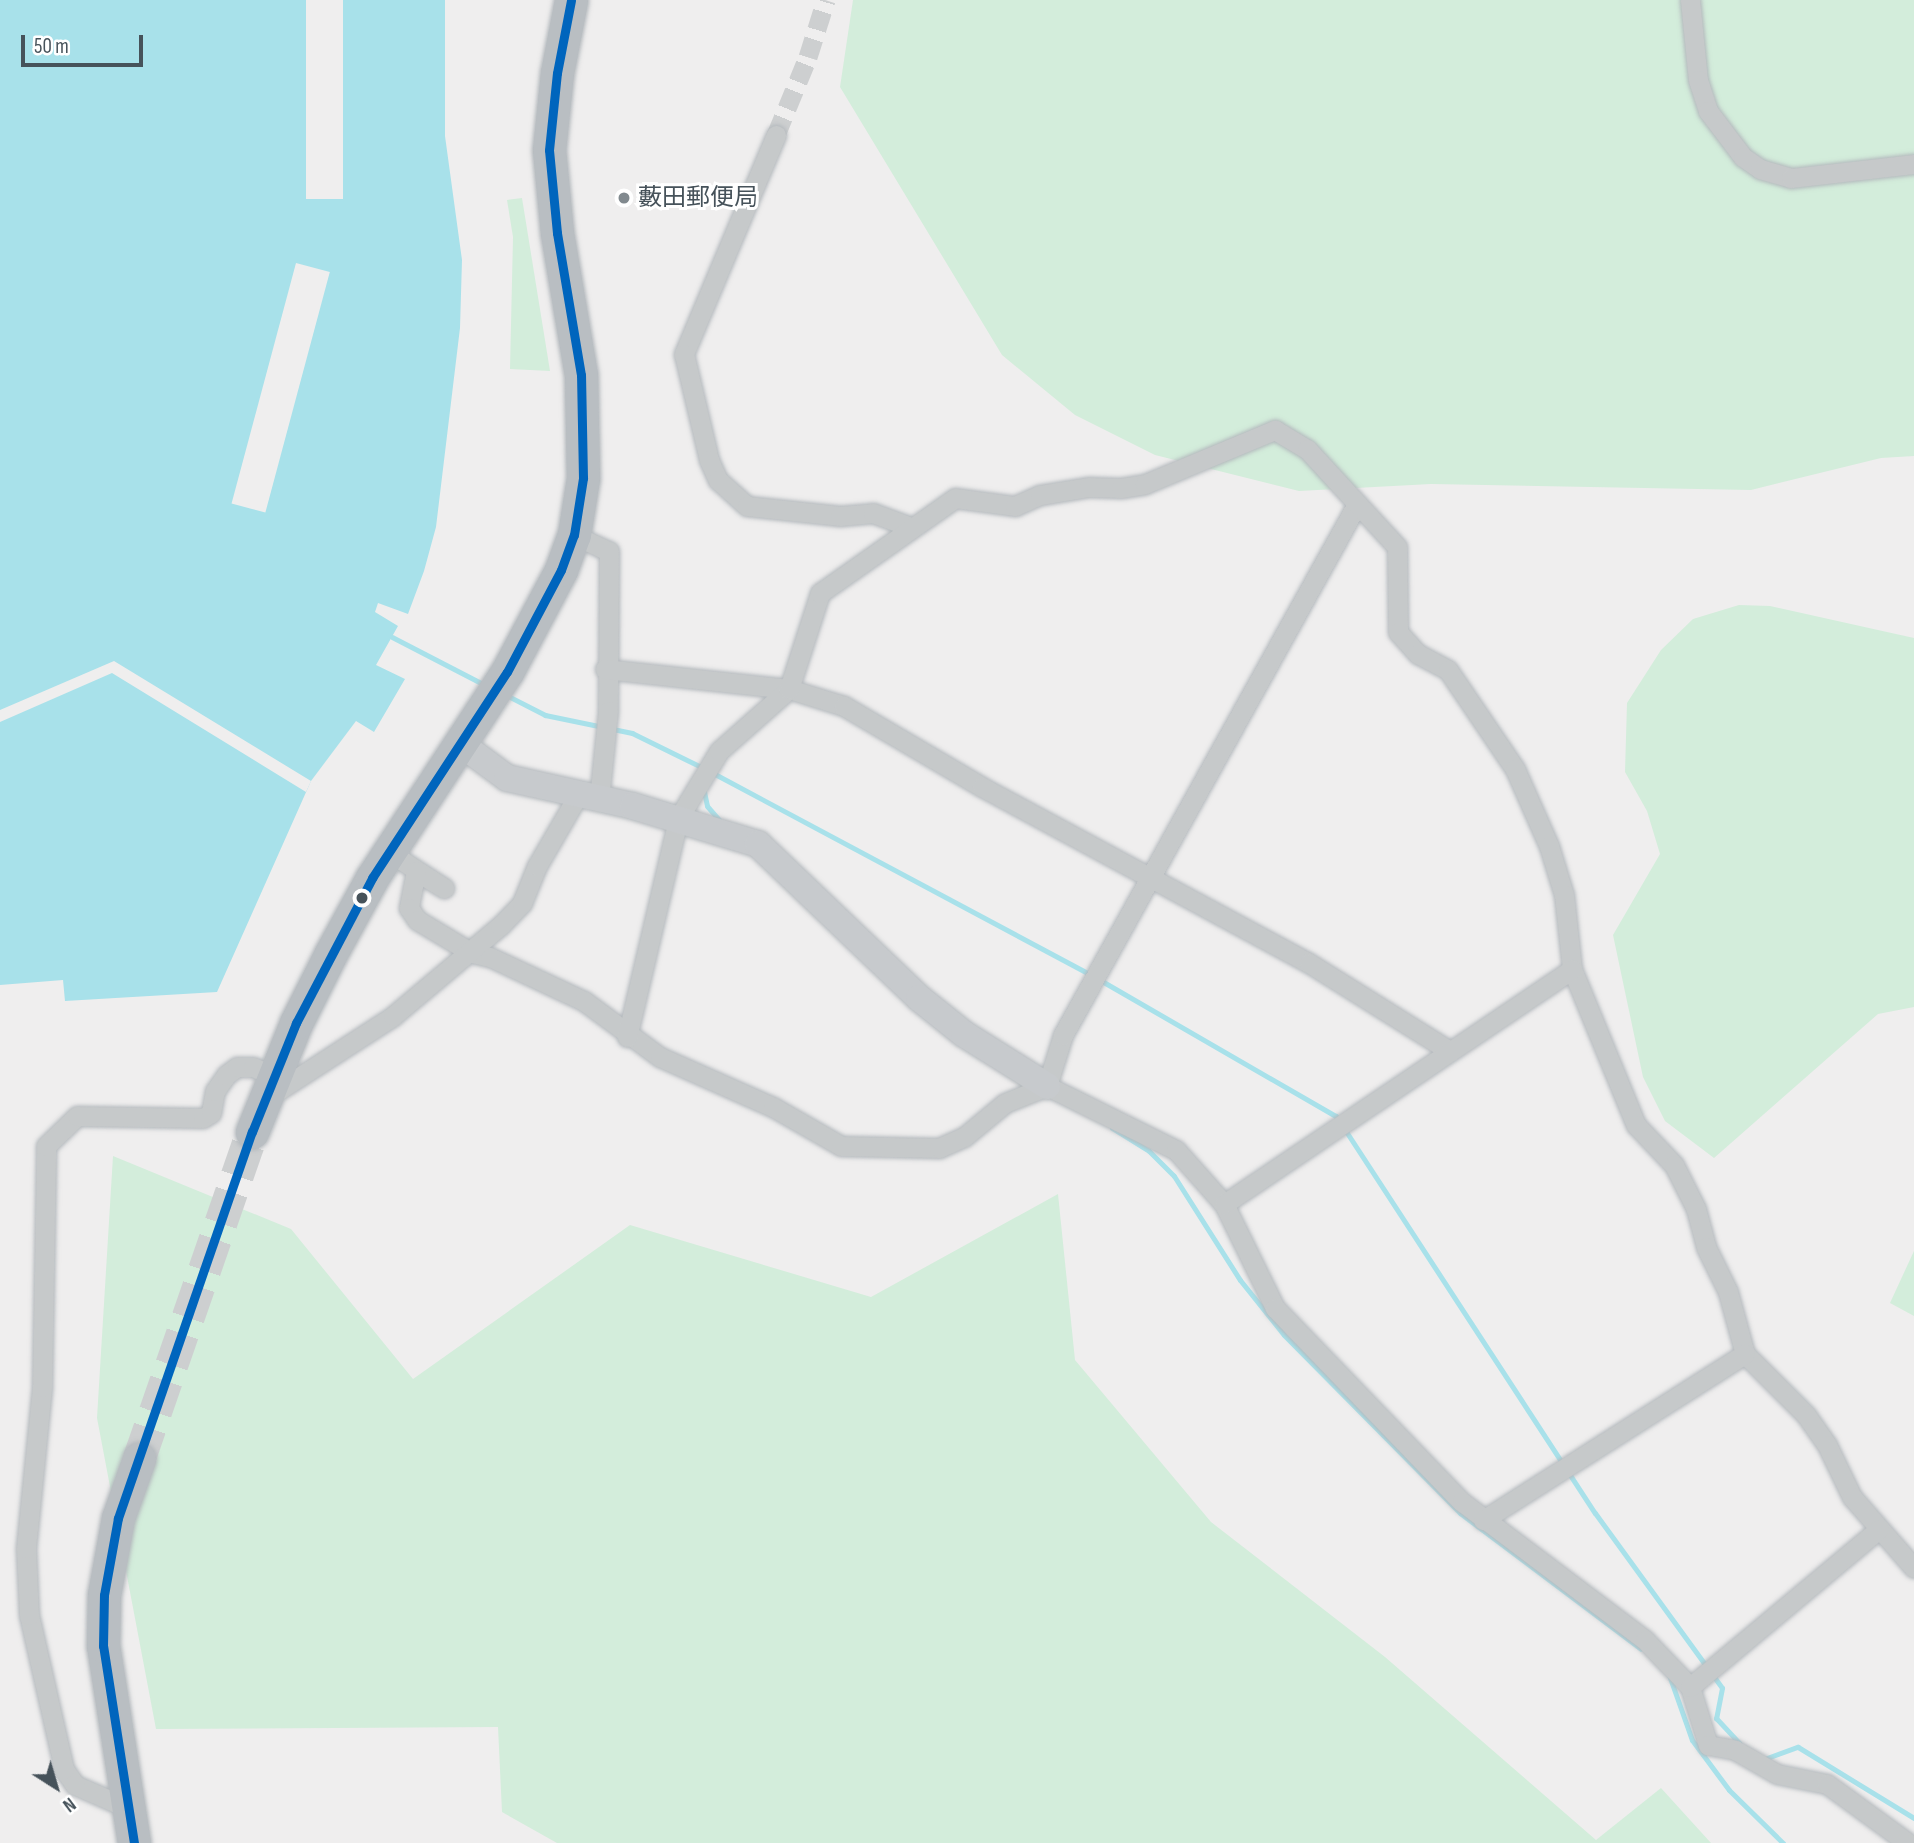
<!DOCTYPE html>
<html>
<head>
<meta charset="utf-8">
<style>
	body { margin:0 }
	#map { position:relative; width:1914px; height:1843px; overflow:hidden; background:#efeeee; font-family:"Sofia Sans Condensed","Noto Sans JP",sans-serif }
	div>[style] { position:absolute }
	.green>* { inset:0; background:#d3eddb }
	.water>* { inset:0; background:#a8e1ea }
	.pier>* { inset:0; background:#efeeee; transform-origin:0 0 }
	.stream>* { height:5px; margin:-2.5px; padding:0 2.5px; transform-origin:2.5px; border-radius:2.5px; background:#a8e1ea }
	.street-tunnel>* { height:19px; margin-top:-9.5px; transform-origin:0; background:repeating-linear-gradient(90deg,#cdcfd0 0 19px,transparent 0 29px) }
	.highway-tunnel>* { height:33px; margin-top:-16.5px; transform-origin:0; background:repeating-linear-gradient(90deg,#cdcfd0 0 33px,transparent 0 50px) }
	.roads { filter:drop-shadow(0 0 2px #b4b9bd) drop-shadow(0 0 2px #b4b9bd) }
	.street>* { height:19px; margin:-9.5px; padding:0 9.5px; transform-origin:9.5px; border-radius:9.5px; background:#c6c9ca }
	.secondary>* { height:26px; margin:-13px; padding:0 13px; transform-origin:13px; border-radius:13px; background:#c7cacd }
	.highway>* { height:33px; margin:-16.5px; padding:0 16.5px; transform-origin:16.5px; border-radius:16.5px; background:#b9bec2 }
	.bus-1>* { height:9px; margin:-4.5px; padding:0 4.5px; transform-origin:4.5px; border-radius:4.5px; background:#0065bd }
	.dots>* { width:19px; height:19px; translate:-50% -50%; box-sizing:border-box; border:4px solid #fff; border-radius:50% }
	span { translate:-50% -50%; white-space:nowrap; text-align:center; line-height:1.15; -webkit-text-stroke:6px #fff; paint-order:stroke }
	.poi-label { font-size:24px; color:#46525a }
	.left { translate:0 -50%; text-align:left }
	.north { position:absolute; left:21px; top:1752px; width:70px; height:70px; -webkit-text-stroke:5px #fff; paint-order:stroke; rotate:143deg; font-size:19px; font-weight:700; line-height:28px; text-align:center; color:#46525a }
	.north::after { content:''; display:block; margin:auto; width:24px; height:32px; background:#46525a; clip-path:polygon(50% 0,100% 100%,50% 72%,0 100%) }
	.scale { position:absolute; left:21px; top:35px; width:122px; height:32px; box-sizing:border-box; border:4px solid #46525a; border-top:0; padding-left:9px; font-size:21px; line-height:24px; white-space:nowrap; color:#46525a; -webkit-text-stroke:5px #fff; paint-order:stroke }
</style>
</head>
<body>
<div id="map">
	<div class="green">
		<i style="clip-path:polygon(853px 0,1914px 0,1914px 456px,1881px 458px,1751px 490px,1431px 484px,1299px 491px,1155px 455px,1075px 415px,1002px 355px,840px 87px)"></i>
		<i style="clip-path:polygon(522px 198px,550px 371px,510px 369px,513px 237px,507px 200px)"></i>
		<i style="clip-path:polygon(1739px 605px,1770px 606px,1914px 638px,1914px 1007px,1878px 1014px,1714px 1158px,1665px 1121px,1643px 1077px,1613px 935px,1660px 854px,1647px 811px,1625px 772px,1627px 703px,1661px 650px,1693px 619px)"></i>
		<i style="clip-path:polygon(113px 1156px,291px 1229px,413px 1379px,630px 1225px,871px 1297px,1058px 1194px,1075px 1360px,1211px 1522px,1385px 1657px,1596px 1840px,1661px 1788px,1711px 1843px,557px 1843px,502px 1812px,498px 1727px,156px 1729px,97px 1418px)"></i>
		<i style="clip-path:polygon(1914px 1251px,1914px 1316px,1890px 1303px)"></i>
	</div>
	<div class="water">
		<i style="clip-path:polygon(0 0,445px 0,445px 136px,462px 260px,460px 328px,436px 527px,424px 571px,408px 614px,378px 603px,375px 612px,398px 626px,376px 665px,405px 679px,374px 732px,356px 721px,311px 781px,217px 992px,65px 1001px,63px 980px,0 985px)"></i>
	</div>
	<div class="pier">
		<i style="left:306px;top:0;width:37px;height:199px"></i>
		<i style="left:296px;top:263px;width:35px;height:249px;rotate:15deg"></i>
		<i style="clip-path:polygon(114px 661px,311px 781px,306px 792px,112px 673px,0 722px,0 710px)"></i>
	</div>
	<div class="stream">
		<i style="left:392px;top:637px;width:105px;rotate:27.3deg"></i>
		<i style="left:506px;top:695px;width:44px;rotate:27.1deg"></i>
		<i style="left:545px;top:715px;width:89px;rotate:11.7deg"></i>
		<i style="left:632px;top:733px;width:79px;rotate:26.2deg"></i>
		<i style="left:711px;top:772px;width:431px;rotate:28.1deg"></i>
		<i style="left:703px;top:787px;width:19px;rotate:78deg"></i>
		<i style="left:707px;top:806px;width:20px;rotate:49deg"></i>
		<i style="left:1100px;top:980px;width:272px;rotate:30deg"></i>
		<i style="left:1336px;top:1116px;width:474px;rotate:56.9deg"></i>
		<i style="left:1595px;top:1513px;width:216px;rotate:54deg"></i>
		<i style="left:1722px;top:1688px;width:31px;rotate:101deg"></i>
		<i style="left:1716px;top:1718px;width:35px;rotate:47deg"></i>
		<i style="left:1112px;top:1128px;width:44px;rotate:31.9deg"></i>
		<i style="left:1149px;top:1151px;width:35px;rotate:45deg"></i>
		<i style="left:1174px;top:1176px;width:123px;rotate:57.6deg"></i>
		<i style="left:1240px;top:1280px;width:70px;rotate:51.3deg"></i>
		<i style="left:1284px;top:1335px;width:250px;rotate:45.3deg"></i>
		<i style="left:1460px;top:1513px;width:226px;rotate:36.9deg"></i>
		<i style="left:1669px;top:1675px;width:69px;rotate:70.5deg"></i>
		<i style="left:1692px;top:1740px;width:62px;rotate:53.5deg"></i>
		<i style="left:1729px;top:1790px;width:76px;rotate:44.5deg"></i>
		<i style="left:1767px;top:1758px;width:33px;rotate:-20deg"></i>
		<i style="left:1798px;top:1747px;width:136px;rotate:31.5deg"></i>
	</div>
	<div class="street-tunnel">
		<i style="left:776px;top:135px;width:84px;rotate:-67.7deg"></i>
		<i style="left:808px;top:57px;width:60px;rotate:-72.5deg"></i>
	</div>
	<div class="highway-tunnel">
		<i style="left:139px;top:1459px;width:346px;rotate:-70.9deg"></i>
	</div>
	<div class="roads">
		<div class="street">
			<i style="left:1690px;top:0;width:80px;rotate:84.3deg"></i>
			<i style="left:1698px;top:80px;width:33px;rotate:72deg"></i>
			<i style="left:1708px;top:111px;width:58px;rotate:52.7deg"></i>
			<i style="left:1743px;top:157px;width:21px;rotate:35deg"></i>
			<i style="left:1760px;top:169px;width:32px;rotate:16deg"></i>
			<i style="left:1791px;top:178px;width:124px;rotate:-6.5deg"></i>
			<i style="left:776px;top:135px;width:238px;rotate:112.8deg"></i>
			<i style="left:684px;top:354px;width:109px;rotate:76.7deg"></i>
			<i style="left:709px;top:460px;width:22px;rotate:66deg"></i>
			<i style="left:718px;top:480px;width:39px;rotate:42deg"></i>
			<i style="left:747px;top:506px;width:94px;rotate:6.1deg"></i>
			<i style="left:840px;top:516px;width:33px;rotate:-5deg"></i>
			<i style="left:873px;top:513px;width:40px;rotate:20.2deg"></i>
			<i style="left:574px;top:535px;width:38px;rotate:25deg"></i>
			<i style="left:609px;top:551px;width:160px;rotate:90.4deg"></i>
			<i style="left:608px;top:711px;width:88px;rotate:95.8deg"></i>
			<i style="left:605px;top:669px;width:185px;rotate:6.2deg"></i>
			<i style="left:789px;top:689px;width:58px;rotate:17.2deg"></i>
			<i style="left:844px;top:706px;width:160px;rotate:30.4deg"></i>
			<i style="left:982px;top:787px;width:371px;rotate:28.3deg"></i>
			<i style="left:1309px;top:963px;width:166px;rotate:32deg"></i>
			<i style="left:389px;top:852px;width:66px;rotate:33.2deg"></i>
			<i style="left:444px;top:888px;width:33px;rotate:-149deg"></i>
			<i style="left:416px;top:871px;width:38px;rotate:101deg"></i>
			<i style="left:409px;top:908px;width:14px;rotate:56deg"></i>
			<i style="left:417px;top:920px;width:64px;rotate:31deg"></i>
			<i style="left:472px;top:953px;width:18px;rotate:13deg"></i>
			<i style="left:490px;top:957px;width:104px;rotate:25.1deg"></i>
			<i style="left:584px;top:1001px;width:94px;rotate:36.4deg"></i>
			<i style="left:660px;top:1057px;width:124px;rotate:23.9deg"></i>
			<i style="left:773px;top:1107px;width:78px;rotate:29.8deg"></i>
			<i style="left:841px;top:1146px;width:98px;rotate:1.2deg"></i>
			<i style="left:939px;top:1148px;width:27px;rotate:-24deg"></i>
			<i style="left:964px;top:1137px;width:53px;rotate:-39.7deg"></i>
			<i style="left:1005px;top:1103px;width:45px;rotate:-22deg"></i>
			<i style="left:1047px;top:1086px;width:53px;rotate:-72.6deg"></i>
			<i style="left:1063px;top:1035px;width:605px;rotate:-61.02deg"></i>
			<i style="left:627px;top:1037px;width:224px;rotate:-76.8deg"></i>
			<i style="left:678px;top:819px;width:79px;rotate:-58.9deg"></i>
			<i style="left:719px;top:751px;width:94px;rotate:-41.5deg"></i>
			<i style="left:789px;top:689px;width:101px;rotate:-72.1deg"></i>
			<i style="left:820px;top:593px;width:165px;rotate:-35.1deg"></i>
			<i style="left:955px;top:498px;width:61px;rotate:7.6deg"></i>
			<i style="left:1015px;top:506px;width:27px;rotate:-24deg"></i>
			<i style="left:1040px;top:495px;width:50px;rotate:-9.3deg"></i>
			<i style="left:1089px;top:487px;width:32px;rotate:2deg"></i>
			<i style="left:1121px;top:488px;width:24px;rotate:-9deg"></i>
			<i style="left:1145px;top:484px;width:141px;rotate:-22.6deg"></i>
			<i style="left:1275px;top:430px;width:37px;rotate:31deg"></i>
			<i style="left:1307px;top:449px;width:133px;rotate:47.4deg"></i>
			<i style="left:1397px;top:547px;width:85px;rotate:89.3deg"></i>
			<i style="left:1398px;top:632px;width:30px;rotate:48deg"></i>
			<i style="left:1418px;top:654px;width:34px;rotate:28deg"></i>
			<i style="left:1448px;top:670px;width:120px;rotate:55.9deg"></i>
			<i style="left:1515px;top:769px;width:84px;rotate:66.2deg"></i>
			<i style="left:1549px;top:846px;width:51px;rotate:73deg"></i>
			<i style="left:1564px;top:895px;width:74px;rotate:83.8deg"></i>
			<i style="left:1572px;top:969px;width:169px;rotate:67.7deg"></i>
			<i style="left:1636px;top:1125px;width:55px;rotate:46.5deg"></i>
			<i style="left:1674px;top:1165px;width:49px;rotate:63.4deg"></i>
			<i style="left:1696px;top:1209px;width:39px;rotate:75deg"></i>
			<i style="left:1706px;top:1247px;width:50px;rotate:63.9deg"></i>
			<i style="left:1728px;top:1292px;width:64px;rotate:74.7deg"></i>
			<i style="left:1745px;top:1354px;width:86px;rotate:45deg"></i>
			<i style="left:1806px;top:1415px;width:37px;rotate:55deg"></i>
			<i style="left:1827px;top:1445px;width:58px;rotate:64.3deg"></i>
			<i style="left:1852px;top:1497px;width:94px;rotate:48.9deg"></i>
			<i style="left:1047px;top:1086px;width:144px;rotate:26.4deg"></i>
			<i style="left:1176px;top:1150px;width:72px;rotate:48.4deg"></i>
			<i style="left:1224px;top:1204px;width:116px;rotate:63.9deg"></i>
			<i style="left:1275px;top:1308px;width:269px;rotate:46.1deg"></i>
			<i style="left:1462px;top:1502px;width:229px;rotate:37deg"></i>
			<i style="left:1645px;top:1640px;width:65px;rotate:46.2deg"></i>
			<i style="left:1690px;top:1687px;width:61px;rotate:72.8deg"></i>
			<i style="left:1708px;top:1745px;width:27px;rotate:10deg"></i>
			<i style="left:1735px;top:1750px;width:48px;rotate:29.7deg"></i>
			<i style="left:1777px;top:1774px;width:51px;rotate:11.3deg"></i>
			<i style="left:1827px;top:1784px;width:100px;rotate:36.1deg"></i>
			<i style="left:268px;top:1097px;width:149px;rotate:-32.9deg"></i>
			<i style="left:393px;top:1016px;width:140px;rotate:-40.1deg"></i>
			<i style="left:500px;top:926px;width:32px;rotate:-46deg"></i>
			<i style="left:522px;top:903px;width:40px;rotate:-68deg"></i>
			<i style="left:537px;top:866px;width:80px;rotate:-59.9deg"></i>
			<i style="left:1224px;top:1204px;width:420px;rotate:-34deg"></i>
			<i style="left:1483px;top:1520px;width:310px;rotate:-32.4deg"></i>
			<i style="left:1690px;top:1687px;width:246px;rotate:-39.9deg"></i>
			<i style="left:128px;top:1808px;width:58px;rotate:-156.5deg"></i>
			<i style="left:75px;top:1785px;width:19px;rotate:-125deg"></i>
			<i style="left:64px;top:1769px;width:158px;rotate:-102.8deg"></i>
			<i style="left:29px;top:1615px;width:67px;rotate:-92.6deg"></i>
			<i style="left:26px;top:1548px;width:162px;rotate:-84.3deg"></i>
			<i style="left:42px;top:1387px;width:241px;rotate:-89deg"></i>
			<i style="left:46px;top:1146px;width:43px;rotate:-44.1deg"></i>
			<i style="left:77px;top:1116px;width:126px;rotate:0.9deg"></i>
			<i style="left:203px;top:1118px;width:9px;rotate:-32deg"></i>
			<i style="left:211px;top:1113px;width:22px;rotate:-80deg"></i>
			<i style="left:215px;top:1091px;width:19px;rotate:-55deg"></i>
			<i style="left:226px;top:1075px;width:14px;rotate:-36deg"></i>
			<i style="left:237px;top:1067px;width:16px"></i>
			<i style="left:253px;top:1067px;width:23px;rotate:23deg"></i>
		</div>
		<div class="secondary">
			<i style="left:461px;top:744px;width:57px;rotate:36.5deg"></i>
			<i style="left:507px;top:778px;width:129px;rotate:12.5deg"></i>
			<i style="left:633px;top:806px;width:131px;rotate:16.9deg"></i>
			<i style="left:758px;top:844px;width:223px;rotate:43.7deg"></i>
			<i style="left:919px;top:998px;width:58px;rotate:38.7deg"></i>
			<i style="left:964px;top:1034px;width:98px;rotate:32.1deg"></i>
		</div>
		<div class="highway">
			<i style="left:252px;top:1132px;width:118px;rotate:-68deg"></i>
			<i style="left:296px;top:1023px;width:76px;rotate:-63.4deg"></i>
			<i style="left:330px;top:955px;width:88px;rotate:-61.4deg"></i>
			<i style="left:372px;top:878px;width:246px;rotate:-56.8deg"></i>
			<i style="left:507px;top:672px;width:115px;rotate:-62.1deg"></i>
			<i style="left:561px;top:570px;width:37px;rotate:-70deg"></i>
			<i style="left:574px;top:535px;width:58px;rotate:-81deg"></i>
			<i style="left:583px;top:478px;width:103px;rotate:-91.1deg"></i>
			<i style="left:581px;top:375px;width:144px;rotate:-99.6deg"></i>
			<i style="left:557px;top:233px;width:83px;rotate:-95.5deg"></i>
			<i style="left:549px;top:150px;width:77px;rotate:-84.1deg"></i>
			<i style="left:557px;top:73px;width:74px;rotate:-79.1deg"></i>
			<i style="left:134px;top:1843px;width:199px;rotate:-98.9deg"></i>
			<i style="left:103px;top:1646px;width:51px;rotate:-88.9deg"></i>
			<i style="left:104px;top:1595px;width:78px;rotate:-79.7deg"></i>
			<i style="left:118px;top:1518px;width:63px;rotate:-70.4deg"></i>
		</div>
	</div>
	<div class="bus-1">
		<i style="left:134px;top:1843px;width:199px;rotate:-98.9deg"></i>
		<i style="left:103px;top:1646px;width:51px;rotate:-88.9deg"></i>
		<i style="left:104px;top:1595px;width:78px;rotate:-79.7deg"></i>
		<i style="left:118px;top:1518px;width:409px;rotate:-70.9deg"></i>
		<i style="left:252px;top:1132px;width:118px;rotate:-68deg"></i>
		<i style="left:296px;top:1023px;width:164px;rotate:-62.3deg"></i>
		<i style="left:372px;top:878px;width:246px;rotate:-56.8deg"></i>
		<i style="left:507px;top:672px;width:115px;rotate:-62.1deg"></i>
		<i style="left:561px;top:570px;width:37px;rotate:-70deg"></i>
		<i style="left:574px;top:535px;width:58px;rotate:-81deg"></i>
		<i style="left:583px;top:478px;width:103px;rotate:-91.1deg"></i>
		<i style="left:581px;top:375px;width:144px;rotate:-99.6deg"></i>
		<i style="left:557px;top:233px;width:83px;rotate:-95.5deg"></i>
		<i style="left:549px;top:150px;width:77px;rotate:-84.1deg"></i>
		<i style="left:557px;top:73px;width:74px;rotate:-79.1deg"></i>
	</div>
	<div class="dots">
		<i style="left:624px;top:198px;background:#81898e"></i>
		<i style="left:362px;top:898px;background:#46525a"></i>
	</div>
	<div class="poi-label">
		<span class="left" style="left:638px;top:198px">藪田郵便局</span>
	</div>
	<div class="north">N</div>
	<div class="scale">50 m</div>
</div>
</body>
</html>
